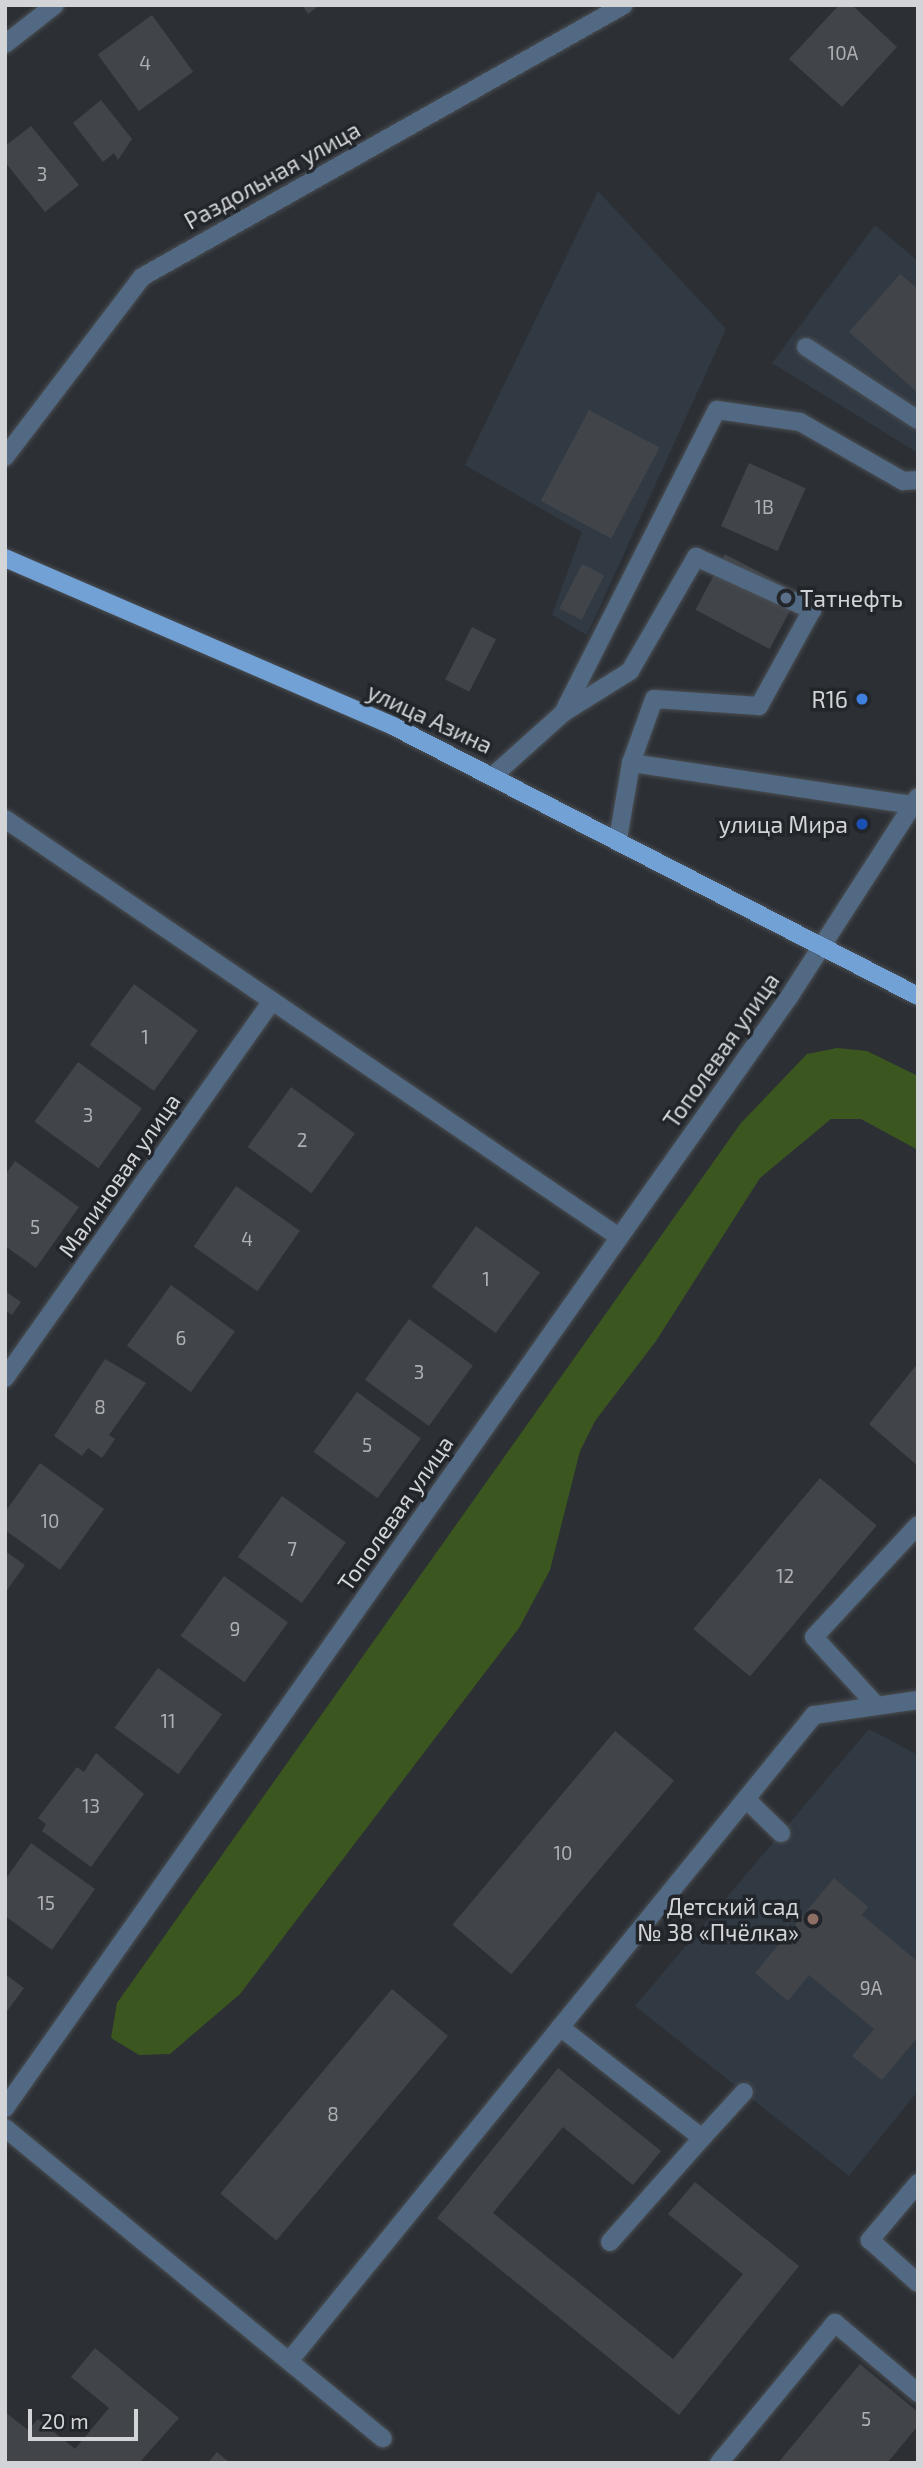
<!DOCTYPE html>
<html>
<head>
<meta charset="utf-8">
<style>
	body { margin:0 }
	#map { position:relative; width:923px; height:2468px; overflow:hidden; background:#2c3035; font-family:"Exo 2",sans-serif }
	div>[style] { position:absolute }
	.built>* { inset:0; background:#313943 }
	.green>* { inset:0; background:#3b561e }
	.building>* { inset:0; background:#41454a; transform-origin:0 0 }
	.roads { filter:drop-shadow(0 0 2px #4a4e52) drop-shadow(0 0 2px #4a4e52) }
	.minor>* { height:18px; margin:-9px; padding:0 9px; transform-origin:9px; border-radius:9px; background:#526983 }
	.major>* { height:18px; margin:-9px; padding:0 9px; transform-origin:9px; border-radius:9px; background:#71a1d5 }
	.dots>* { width:19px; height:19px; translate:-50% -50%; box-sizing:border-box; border:4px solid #22262b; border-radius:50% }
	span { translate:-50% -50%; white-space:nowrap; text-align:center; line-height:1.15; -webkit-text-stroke:7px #22262b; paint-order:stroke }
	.number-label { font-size:19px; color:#aeb0b4 }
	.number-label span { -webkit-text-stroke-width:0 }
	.street-label { font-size:23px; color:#d2d4d7 }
	.poi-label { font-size:23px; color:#d2d4d7 }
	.left { translate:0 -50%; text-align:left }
	.right { translate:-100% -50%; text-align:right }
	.frame { position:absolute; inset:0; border:7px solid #d2d4d7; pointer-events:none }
	.scale { position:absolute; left:28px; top:2409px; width:110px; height:32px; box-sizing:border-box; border:4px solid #d2d4d7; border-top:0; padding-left:9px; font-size:21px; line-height:24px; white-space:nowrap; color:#d2d4d7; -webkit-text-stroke:5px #22262b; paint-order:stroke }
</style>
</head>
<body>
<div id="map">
	<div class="built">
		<i style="clip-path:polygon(598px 191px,726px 329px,587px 635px,552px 615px,582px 532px,465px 465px)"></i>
		<i style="clip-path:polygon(875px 225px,918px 261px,918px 453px,772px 363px)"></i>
		<i style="clip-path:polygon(869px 1729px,918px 1755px,918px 2091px,849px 2176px,635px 2006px)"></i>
	</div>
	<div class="green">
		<i style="clip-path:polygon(837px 1048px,867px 1051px,918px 1076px,918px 1150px,861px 1119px,831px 1119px,760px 1178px,656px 1341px,595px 1421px,580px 1451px,550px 1570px,519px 1628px,240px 1994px,170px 2054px,139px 2055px,111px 2038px,117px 2003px,741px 1123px,807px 1054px)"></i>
	</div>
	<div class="building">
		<i style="clip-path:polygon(302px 5px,320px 5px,308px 14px)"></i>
		<i style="clip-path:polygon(839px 5px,852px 5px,897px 47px,842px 107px,789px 59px)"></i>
		<i style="left:152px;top:15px;width:70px;height:67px;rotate:54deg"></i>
		<i style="clip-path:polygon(101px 100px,132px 139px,118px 160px,114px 153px,103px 162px,73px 123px)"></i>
		<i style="clip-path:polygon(31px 126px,79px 185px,45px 212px,5px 162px,5px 146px)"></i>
		<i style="clip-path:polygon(900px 274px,918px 289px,918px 393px,849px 332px)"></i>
		<i style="left:589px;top:410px;width:80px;height:103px;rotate:28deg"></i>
		<i style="left:749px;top:463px;width:62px;height:69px;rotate:24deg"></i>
		<i style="left:725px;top:554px;width:84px;height:63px;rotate:28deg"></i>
		<i style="left:582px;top:564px;width:25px;height:50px;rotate:27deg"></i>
		<i style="left:472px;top:627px;width:27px;height:59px;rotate:27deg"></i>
		<i style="left:134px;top:984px;width:79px;height:75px;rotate:36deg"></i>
		<i style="left:78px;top:1062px;width:79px;height:74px;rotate:36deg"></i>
		<i style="left:291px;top:1087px;width:79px;height:74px;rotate:36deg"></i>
		<i style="clip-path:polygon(15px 1161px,79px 1207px,36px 1268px,5px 1246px,5px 1175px)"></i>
		<i style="left:236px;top:1186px;width:78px;height:74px;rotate:35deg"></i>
		<i style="left:476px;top:1226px;width:79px;height:75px;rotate:36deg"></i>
		<i style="left:171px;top:1285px;width:79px;height:75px;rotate:36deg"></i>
		<i style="clip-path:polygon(5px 1291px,21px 1302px,12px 1315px,5px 1310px)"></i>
		<i style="left:409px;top:1319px;width:79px;height:75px;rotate:36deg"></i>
		<i style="clip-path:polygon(105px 1359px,146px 1383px,109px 1435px,115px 1439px,102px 1458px,88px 1448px,82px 1456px,54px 1436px)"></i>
		<i style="clip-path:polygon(918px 1363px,918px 1466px,869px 1424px)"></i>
		<i style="left:357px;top:1392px;width:79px;height:74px;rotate:36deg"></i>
		<i style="clip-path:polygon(40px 1463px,104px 1509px,60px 1570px,5px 1530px,5px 1512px)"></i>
		<i style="left:820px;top:1478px;width:74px;height:197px;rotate:40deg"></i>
		<i style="left:282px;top:1496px;width:79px;height:75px;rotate:36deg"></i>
		<i style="clip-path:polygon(5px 1551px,25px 1565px,5px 1593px)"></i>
		<i style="left:224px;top:1576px;width:79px;height:74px;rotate:36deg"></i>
		<i style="left:158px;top:1668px;width:79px;height:74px;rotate:36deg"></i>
		<i style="left:615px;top:1731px;width:77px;height:253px;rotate:40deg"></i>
		<i style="clip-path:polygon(96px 1753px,144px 1794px,91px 1867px,42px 1831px,46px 1824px,38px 1818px,77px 1767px,84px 1772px)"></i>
		<i style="clip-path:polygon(31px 1843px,95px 1889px,52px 1950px,5px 1916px,5px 1880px)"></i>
		<i style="clip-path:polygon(834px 1878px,868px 1907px,862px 1915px,918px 1962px,918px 2037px,882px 2080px,852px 2056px,874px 2029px,809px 1975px,788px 2001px,755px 1973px)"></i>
		<i style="clip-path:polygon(5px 1974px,24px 1988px,5px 2014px)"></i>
		<i style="left:392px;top:1989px;width:73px;height:267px;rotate:40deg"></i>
		<i style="clip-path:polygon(558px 2068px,661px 2151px,633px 2185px,563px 2127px,493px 2213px,673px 2359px,743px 2274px,668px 2214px,695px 2182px,799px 2266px,679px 2415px,437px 2218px)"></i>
		<i style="clip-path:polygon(95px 2348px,179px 2418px,139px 2463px,5px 2463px,5px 2412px,28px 2430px,38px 2419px,75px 2449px,109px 2408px,71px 2377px)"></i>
		<i style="clip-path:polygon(860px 2364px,918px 2412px,918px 2426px,887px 2463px,778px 2463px)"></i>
		<i style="clip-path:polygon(217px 2452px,230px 2463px,208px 2463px)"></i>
	</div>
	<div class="roads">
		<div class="minor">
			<i style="left:5px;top:44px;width:63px;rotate:-38deg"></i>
			<i style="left:806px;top:347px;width:134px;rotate:33.1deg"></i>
			<i style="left:5px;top:457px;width:226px;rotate:-52.7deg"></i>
			<i style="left:142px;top:277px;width:553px;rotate:-29.44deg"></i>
			<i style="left:563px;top:713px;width:340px;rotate:-63.1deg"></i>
			<i style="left:717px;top:410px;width:84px;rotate:8.2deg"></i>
			<i style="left:800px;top:422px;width:119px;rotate:29.8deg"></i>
			<i style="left:903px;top:481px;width:15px;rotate:-4deg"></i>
			<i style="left:631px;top:763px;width:285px;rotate:8.5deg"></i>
			<i style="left:494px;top:775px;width:93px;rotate:-41.9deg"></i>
			<i style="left:563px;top:713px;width:79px;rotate:-32.1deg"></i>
			<i style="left:630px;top:671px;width:132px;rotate:-59.9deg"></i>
			<i style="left:696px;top:557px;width:128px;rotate:24.6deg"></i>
			<i style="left:812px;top:610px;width:110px;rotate:118.9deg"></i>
			<i style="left:759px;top:706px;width:105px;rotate:-176.2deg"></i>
			<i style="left:654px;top:699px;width:68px;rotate:109.8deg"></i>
			<i style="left:631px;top:763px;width:77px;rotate:99.7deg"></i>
			<i style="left:5px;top:819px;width:743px;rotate:34.25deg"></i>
			<i style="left:5px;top:1378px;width:462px;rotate:-54.7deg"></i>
			<i style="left:877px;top:1706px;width:93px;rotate:-132.4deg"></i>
			<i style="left:814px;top:1637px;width:153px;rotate:-47.1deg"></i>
			<i style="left:746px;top:1799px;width:49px;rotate:44.2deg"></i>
			<i style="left:560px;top:2027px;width:180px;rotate:38deg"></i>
			<i style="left:702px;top:2138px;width:62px;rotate:-47.6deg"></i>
			<i style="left:5px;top:2108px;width:1360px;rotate:-54.79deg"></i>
			<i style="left:789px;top:997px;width:238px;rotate:-57.2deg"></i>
			<i style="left:5px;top:2128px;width:489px;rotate:39.4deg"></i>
			<i style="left:918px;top:2183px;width:75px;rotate:130.1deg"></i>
			<i style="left:870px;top:2240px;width:64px;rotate:41.9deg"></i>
			<i style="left:610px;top:2242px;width:139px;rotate:-48.5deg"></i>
			<i style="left:290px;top:2360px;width:831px;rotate:-50.91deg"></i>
			<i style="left:814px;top:1715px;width:105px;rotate:-8.2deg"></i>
			<i style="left:719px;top:2463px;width:182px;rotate:-50.4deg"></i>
			<i style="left:835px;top:2323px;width:109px;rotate:40.1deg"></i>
		</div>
		<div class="major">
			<i style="left:5px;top:558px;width:423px;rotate:23.4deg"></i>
			<i style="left:393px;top:726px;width:590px;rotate:27.22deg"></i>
		</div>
	</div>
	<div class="dots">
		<i style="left:786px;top:598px;background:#5c6f8a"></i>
		<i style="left:862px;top:699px;background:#3f7fe0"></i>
		<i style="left:862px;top:824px;background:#1a4fb4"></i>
		<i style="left:813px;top:1919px;background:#8d6e63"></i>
	</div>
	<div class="number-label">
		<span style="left:843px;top:53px">10А</span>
		<span style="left:145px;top:63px">4</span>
		<span style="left:42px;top:174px">3</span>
		<span style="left:764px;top:507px">1В</span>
		<span style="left:145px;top:1037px">1</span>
		<span style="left:88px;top:1115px">3</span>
		<span style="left:302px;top:1140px">2</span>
		<span style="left:35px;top:1227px">5</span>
		<span style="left:247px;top:1239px">4</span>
		<span style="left:486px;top:1279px">1</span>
		<span style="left:181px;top:1338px">6</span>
		<span style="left:419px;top:1372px">3</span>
		<span style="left:100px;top:1407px">8</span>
		<span style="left:367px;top:1445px">5</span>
		<span style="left:50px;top:1521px">10</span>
		<span style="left:292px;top:1549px">7</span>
		<span style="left:785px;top:1576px">12</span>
		<span style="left:235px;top:1629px">9</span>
		<span style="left:168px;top:1721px">11</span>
		<span style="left:91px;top:1806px">13</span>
		<span style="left:563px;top:1853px">10</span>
		<span style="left:46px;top:1903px">15</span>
		<span style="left:871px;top:1988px">9А</span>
		<span style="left:333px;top:2114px">8</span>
		<span style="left:866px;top:2419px">5</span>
	</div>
	<div class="street-label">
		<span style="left:272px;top:175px;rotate:-29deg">Раздольная улица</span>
		<span style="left:430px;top:718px;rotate:25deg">улица Азина</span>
		<span style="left:721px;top:1050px;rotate:-55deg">Тополевая улица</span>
		<span style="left:119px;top:1175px;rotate:-55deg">Малиновая улица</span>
		<span style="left:395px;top:1513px;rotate:-55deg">Тополевая улица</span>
	</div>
	<div class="poi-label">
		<span class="left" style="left:800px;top:598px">Татнефть</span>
		<span class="right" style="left:848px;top:699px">R16</span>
		<span class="right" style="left:848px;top:824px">улица Мира</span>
		<span class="right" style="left:799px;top:1919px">Детский сад<br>№ 38 «Пчёлка»</span>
	</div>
	<div class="frame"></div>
	<div class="scale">20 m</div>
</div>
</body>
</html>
